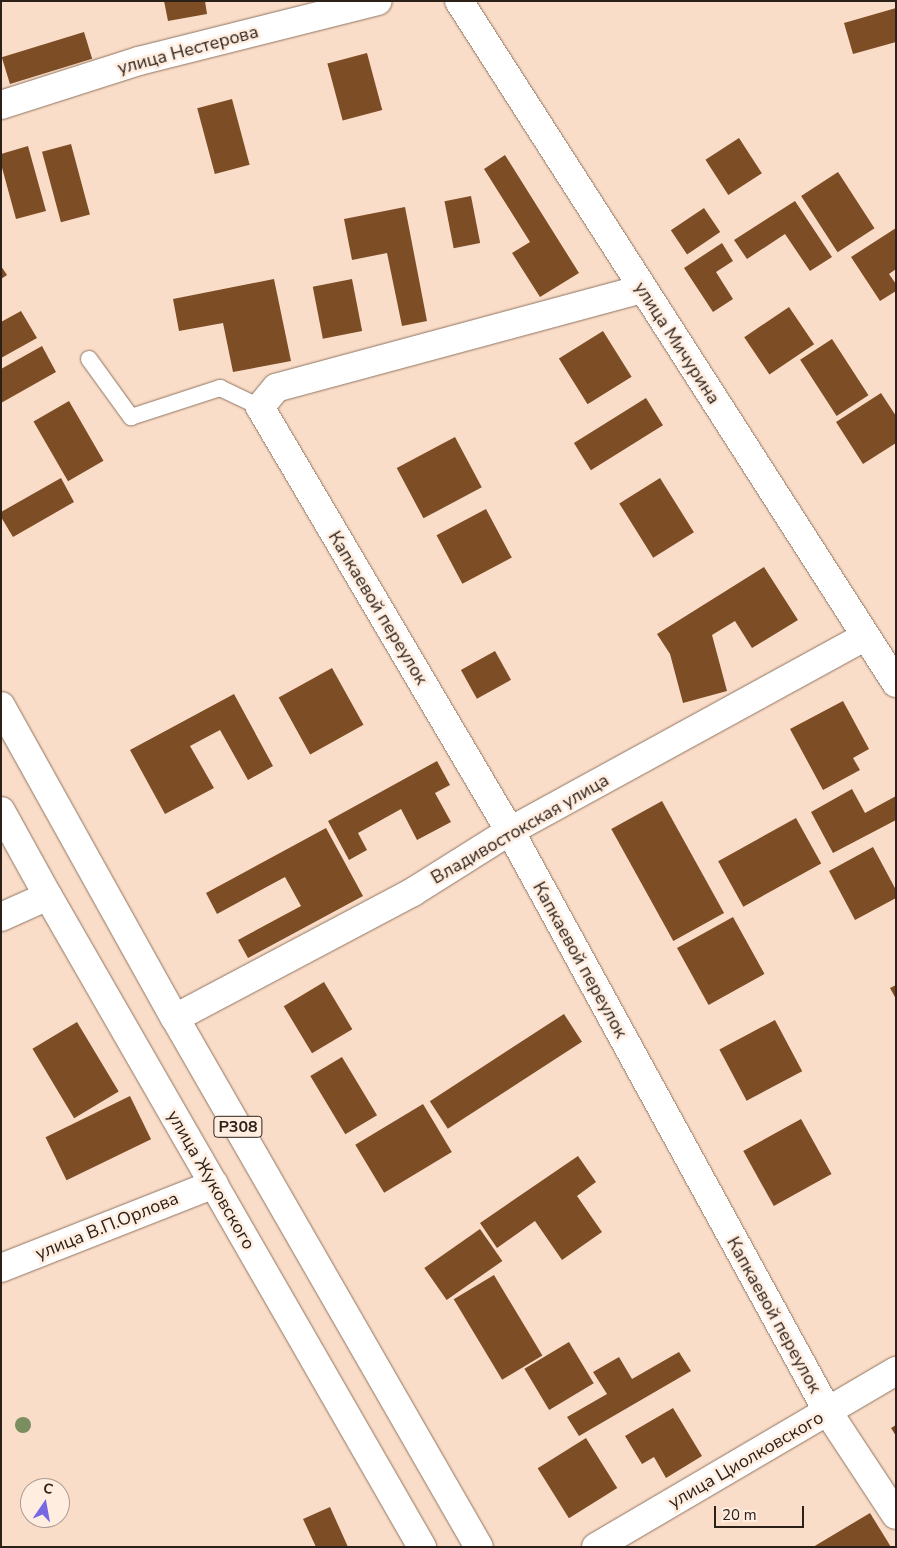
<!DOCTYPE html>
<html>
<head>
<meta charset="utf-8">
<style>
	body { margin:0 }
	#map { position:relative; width:897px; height:1548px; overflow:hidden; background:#faddc8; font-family:"Nunito Sans",sans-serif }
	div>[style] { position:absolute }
	.building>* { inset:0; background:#7d4d26; transform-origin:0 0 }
	.roads { filter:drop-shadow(0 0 1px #8f7562) drop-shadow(0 0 1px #8f7562) }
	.lane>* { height:16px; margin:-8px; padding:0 8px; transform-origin:8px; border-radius:8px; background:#fff }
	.street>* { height:28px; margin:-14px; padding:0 14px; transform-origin:14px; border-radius:14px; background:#fff }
	.primary>* { height:28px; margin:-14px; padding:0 14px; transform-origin:14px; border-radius:14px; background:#fff }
	.trees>* { width:16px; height:16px; margin:-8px; border-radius:50%; background:#7a8e60 }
	span { translate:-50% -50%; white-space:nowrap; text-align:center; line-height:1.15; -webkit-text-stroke:5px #ffede0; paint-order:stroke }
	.shield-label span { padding:1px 4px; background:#ffede0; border:1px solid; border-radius:4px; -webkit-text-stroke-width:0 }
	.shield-label { font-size:16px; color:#2c2119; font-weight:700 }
	.street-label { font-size:18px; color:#2c2119 }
	.frame { position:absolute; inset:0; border:2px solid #2c2119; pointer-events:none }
	.north { position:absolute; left:20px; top:1478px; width:50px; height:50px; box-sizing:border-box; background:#ffede0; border:1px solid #ab9b90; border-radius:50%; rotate:12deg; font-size:14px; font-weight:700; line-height:20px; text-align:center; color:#2c2119 }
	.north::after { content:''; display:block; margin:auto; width:18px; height:22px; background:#7668e3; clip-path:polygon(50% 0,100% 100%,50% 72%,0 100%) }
	.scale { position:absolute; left:714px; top:1506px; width:90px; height:22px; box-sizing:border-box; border:2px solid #2c2119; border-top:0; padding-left:6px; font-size:15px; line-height:18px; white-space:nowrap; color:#2c2119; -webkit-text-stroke:4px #ffede0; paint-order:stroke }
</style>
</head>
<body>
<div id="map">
	<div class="building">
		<i style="clip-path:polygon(164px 1px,205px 1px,207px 14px,168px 21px)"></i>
		<i style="clip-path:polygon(896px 8px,896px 42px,853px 54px,844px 23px)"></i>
		<i style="left:84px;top:32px;width:28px;height:86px;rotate:73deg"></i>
		<i style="left:367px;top:53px;width:59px;height:41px;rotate:75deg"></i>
		<i style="left:232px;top:99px;width:68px;height:36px;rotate:75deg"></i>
		<i style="left:739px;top:138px;width:42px;height:40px;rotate:57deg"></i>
		<i style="left:71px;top:144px;width:73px;height:30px;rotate:75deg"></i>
		<i style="clip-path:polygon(28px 146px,46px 211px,16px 219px,1px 164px,1px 154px)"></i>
		<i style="clip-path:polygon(505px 155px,579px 273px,540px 297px,512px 253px,530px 242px,484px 169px)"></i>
		<i style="left:838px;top:172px;width:67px;height:44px;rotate:57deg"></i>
		<i style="left:471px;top:196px;width:48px;height:27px;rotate:79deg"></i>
		<i style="clip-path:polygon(795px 201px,832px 257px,810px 271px,785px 234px,747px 259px,734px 240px)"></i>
		<i style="clip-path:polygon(405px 207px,427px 321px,402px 326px,387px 253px,352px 260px,344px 219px)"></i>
		<i style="left:704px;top:208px;width:29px;height:40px;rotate:56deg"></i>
		<i style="clip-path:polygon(896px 228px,896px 269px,889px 274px,896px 284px,896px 291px,880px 301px,851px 257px)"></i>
		<i style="clip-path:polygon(722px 243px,733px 261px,716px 272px,733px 299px,713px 312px,684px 268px)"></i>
		<i style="clip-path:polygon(1px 266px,7px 275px,1px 279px)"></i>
		<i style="clip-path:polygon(274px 279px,291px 361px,233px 372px,223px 323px,179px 331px,173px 299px)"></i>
		<i style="left:352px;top:279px;width:53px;height:40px;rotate:79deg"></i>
		<i style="left:789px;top:307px;width:45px;height:54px;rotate:56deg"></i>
		<i style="clip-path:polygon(21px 311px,37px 338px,1px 358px,1px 322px)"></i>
		<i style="left:603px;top:331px;width:54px;height:52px;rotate:58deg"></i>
		<i style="left:832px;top:339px;width:67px;height:38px;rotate:57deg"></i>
		<i style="clip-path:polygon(42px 346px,56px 372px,1px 403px,1px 369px)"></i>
		<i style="clip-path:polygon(881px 393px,896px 416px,896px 443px,863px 464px,836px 422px)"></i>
		<i style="left:646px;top:398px;width:32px;height:85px;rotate:58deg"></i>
		<i style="left:69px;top:401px;width:69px;height:41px;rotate:60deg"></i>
		<i style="left:455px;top:437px;width:57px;height:66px;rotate:62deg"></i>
		<i style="clip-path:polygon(61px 478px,74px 502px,13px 537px,1px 517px,1px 512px)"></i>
		<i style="left:660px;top:478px;width:64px;height:48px;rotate:58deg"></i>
		<i style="left:486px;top:509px;width:55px;height:56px;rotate:62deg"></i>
		<i style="clip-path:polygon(764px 567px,798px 620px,752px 648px,735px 621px,712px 635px,727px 691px,683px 703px,670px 654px,657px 634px)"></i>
		<i style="left:495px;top:651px;width:33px;height:39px;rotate:61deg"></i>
		<i style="left:332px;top:668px;width:65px;height:61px;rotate:61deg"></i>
		<i style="clip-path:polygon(234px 694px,273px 766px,248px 780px,220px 730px,190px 746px,214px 788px,165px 814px,130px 750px)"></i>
		<i style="clip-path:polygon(843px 701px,869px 749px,853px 758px,860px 770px,823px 790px,790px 729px)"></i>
		<i style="clip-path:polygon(437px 761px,450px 785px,435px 793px,451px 822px,417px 840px,401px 809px,358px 833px,367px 850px,349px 860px,328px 821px)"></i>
		<i style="clip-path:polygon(852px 789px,865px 813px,896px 796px,896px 820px,833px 853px,811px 812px)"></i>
		<i style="left:662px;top:801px;width:128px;height:58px;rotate:61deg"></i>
		<i style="left:796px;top:818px;width:52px;height:89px;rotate:61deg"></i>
		<i style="clip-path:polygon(326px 828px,363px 896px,248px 958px,238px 940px,301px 906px,285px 877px,217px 914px,206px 893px)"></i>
		<i style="clip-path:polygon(873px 847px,896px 890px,896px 898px,855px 920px,829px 871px)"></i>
		<i style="left:733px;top:917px;width:65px;height:64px;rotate:61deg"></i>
		<i style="left:324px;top:982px;width:55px;height:47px;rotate:59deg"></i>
		<i style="clip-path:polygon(896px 985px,896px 999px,890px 988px)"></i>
		<i style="left:564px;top:1014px;width:33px;height:160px;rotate:57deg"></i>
		<i style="left:775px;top:1020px;width:58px;height:63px;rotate:62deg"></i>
		<i style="left:77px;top:1022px;width:81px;height:52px;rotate:59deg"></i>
		<i style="left:342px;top:1057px;width:68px;height:37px;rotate:59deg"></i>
		<i style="left:130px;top:1096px;width:48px;height:94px;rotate:64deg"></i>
		<i style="left:423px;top:1104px;width:56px;height:79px;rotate:59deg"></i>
		<i style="left:801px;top:1119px;width:63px;height:66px;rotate:61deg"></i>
		<i style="clip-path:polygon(578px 1156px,596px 1182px,577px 1196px,602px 1232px,562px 1260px,535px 1221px,497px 1248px,480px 1223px)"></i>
		<i style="left:480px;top:1229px;width:39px;height:68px;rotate:55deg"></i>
		<i style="left:494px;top:1275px;width:94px;height:47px;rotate:59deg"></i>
		<i style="left:569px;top:1342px;width:48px;height:52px;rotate:59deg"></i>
		<i style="clip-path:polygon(679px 1352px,691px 1371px,579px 1436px,567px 1417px,607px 1394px,593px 1372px,619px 1357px,632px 1379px)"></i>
		<i style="clip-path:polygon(673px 1408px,702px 1456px,666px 1478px,654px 1457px,642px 1464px,625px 1436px)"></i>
		<i style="clip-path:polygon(896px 1425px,896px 1436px,891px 1428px)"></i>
		<i style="left:586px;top:1438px;width:59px;height:57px;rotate:58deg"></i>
		<i style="clip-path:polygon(330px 1507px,348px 1547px,316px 1547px,303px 1519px)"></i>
		<i style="clip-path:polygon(870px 1513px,891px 1547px,813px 1547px)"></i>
	</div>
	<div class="roads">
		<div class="lane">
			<i style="left:89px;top:359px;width:72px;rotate:54.1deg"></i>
			<i style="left:131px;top:417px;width:94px;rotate:-18deg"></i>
			<i style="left:220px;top:388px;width:44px;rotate:25.4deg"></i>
		</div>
		<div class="street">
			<i style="left:459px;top:1px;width:810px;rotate:57.35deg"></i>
			<i style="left:1px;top:105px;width:145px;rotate:-17.7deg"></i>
			<i style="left:139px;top:61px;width:246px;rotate:-14.1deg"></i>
			<i style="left:642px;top:289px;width:379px;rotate:164.9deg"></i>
			<i style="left:276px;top:388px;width:25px;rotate:130deg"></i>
			<i style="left:260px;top:407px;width:492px;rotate:59.5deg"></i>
			<i style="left:510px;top:831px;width:662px;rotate:61.31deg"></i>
			<i style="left:828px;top:1412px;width:123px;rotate:56.6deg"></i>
			<i style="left:1px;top:917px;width:51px;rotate:-24.1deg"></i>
			<i style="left:175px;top:1018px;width:269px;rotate:-27.9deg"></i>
			<i style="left:413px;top:892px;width:115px;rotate:-32.2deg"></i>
			<i style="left:510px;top:831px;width:405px;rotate:-28.7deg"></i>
			<i style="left:1px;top:1268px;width:229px;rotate:-21.5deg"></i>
			<i style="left:596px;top:1547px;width:348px;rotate:-30.4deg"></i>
		</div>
		<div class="primary">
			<i style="left:1px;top:706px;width:357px;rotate:60.9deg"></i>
			<i style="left:175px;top:1018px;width:610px;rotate:60.12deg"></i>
			<i style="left:1px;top:811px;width:97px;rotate:61.1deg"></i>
			<i style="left:48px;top:896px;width:751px;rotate:60.12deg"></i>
		</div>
	</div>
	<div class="trees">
		<i style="left:23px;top:1425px"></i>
	</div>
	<div class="shield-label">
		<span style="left:238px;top:1127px">P308</span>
	</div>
	<div class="street-label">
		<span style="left:188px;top:50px;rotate:-15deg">улица Нестерова</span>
		<span style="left:677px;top:343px;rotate:57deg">улица Мичурина</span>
		<span style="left:378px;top:608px;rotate:59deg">Капкаевой переулок</span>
		<span style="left:520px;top:829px;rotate:-30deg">Владивостокская улица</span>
		<span style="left:580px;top:960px;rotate:61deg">Капкаевой переулок</span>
		<span style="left:211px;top:1180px;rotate:60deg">улица Жуковского</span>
		<span style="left:107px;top:1226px;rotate:-22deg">улица В.П.Орлова</span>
		<span style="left:774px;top:1315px;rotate:61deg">Капкаевой переулок</span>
		<span style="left:746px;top:1460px;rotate:-30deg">улица Циолковского</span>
	</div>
	<div class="frame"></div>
	<div class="north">С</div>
	<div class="scale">20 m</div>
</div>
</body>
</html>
